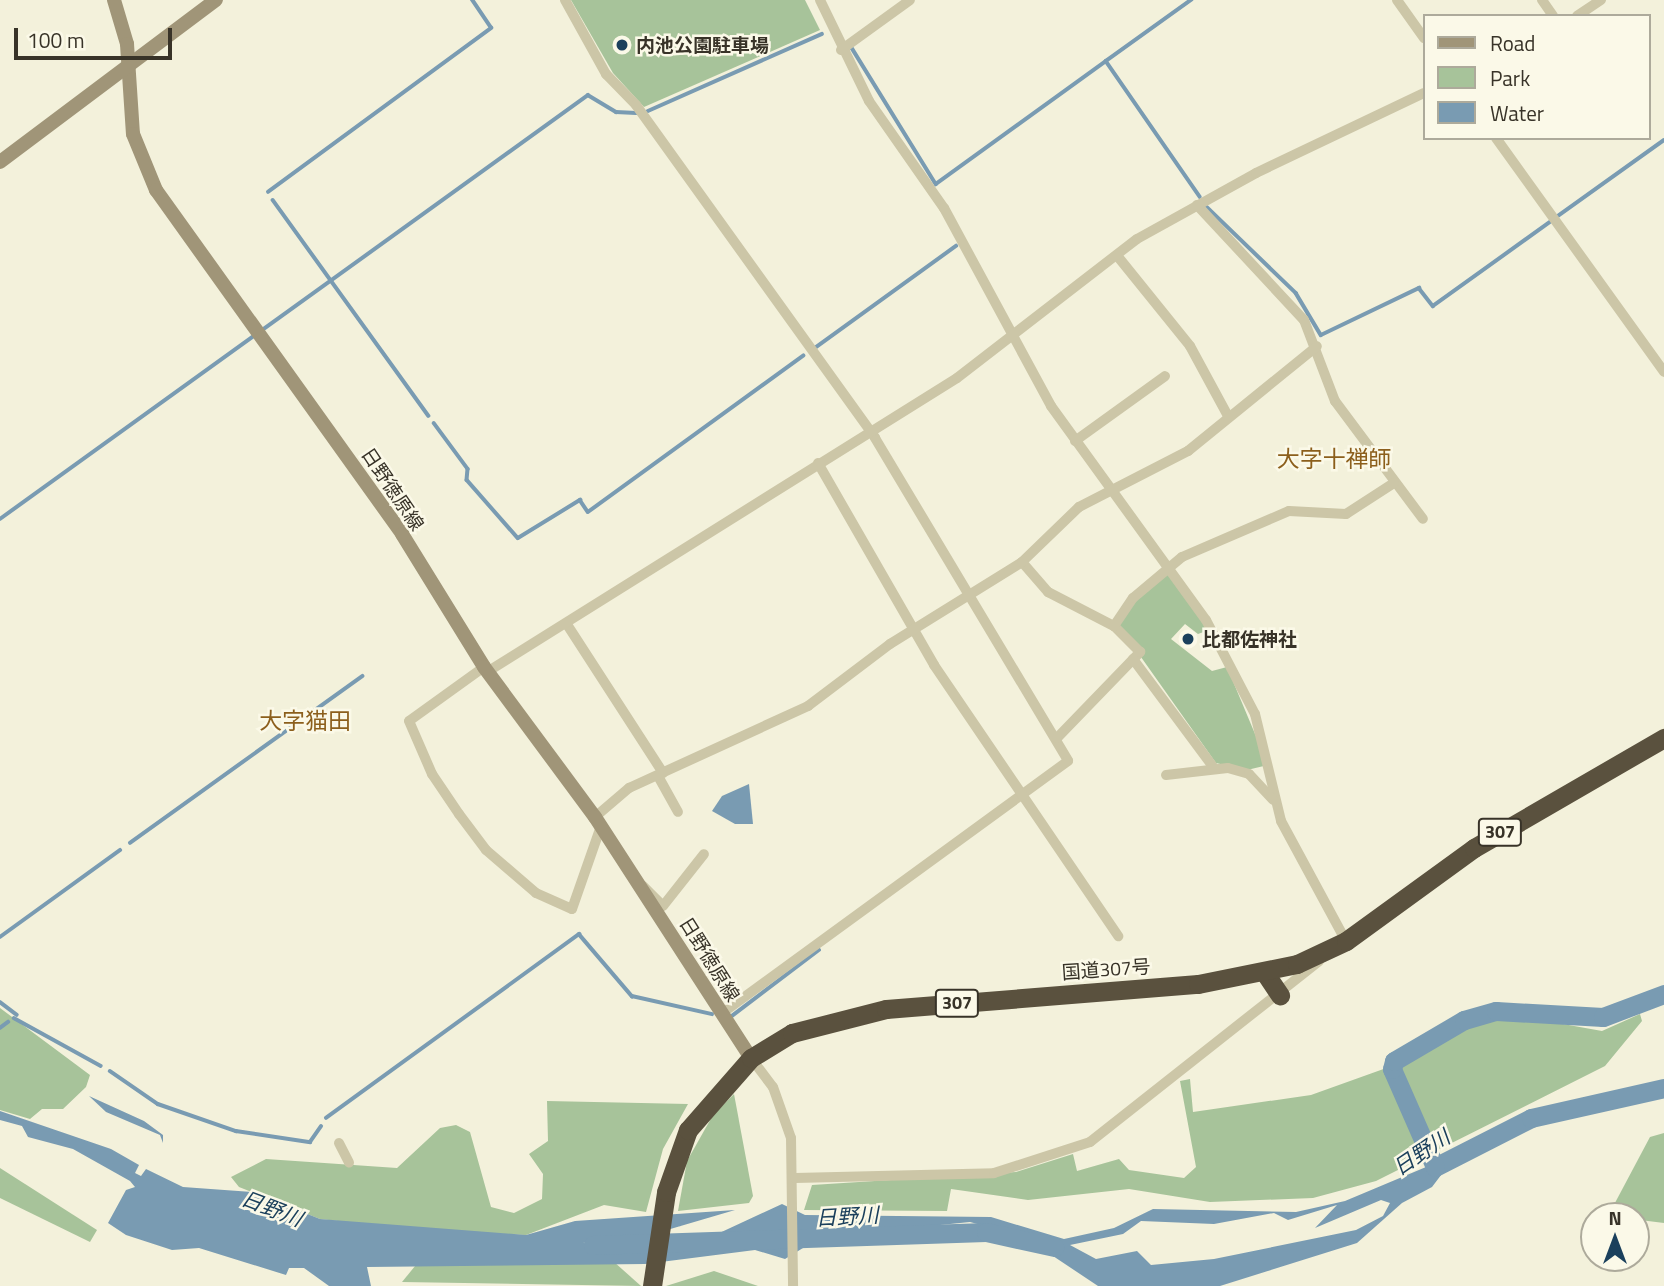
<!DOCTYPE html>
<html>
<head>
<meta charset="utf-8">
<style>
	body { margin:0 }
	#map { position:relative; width:1664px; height:1286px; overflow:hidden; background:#f3f1db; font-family:"Titillium Web","Noto Sans JP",sans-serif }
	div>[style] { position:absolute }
	.green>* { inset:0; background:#a7c39a }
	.water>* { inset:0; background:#799bb2 }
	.stream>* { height:3.5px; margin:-1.75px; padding:0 1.75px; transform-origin:1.75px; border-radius:1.75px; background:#799bb2 }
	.river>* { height:19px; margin:-9.5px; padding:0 9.5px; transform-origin:9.5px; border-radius:9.5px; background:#799bb2 }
	.street>* { height:10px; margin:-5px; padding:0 5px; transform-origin:5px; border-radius:5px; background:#ccc6a7 }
	.secondary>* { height:14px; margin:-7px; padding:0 7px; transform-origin:7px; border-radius:7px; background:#a09578 }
	.highway>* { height:19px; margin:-9.5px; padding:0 9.5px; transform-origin:9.5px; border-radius:9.5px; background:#5a513e }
	.dots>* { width:19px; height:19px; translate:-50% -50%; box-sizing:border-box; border:4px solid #fbf9e8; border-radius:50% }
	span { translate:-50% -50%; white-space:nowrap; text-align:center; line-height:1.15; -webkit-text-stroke:5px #fbf9e8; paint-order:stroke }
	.shield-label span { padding:2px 5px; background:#fbf9e8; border:2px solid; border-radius:5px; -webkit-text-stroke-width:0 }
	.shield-label { font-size:18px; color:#383328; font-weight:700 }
	.poi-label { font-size:19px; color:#383328; font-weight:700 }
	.left { translate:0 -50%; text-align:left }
	.street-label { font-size:19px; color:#383328 }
	.water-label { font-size:21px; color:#1b405c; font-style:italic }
	.quarter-label { font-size:23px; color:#8c5f1c }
	.legend { position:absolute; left:1423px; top:14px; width:228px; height:126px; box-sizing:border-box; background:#fbf9e8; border:2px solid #adaa9b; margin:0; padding:9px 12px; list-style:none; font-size:21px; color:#383328 }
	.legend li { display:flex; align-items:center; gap:14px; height:35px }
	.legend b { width:35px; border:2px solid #adaa9b }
	.north { position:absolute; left:1580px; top:1202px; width:70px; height:70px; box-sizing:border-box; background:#fbf9e8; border:2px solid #adaa9b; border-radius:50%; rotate:0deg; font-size:19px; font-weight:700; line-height:28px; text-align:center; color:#383328 }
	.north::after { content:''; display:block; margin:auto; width:24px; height:32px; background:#1b405c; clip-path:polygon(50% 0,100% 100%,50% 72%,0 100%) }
	.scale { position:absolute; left:14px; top:28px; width:158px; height:32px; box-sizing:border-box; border:4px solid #383328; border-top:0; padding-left:9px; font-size:21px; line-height:24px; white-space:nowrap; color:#383328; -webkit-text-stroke:5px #fbf9e8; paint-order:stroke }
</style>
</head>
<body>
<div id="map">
	<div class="green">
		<i style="clip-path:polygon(571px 0,805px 0,820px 30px,644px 107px,613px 73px)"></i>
		<i style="clip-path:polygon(1167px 572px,1209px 630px,1198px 634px,1185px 624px,1171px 639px,1212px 671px,1227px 667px,1268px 765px,1247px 770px,1216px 763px,1119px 626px,1135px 601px)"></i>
		<i style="clip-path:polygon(0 1008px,90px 1075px,86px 1087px,63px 1109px,42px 1109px,30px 1119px,0 1110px)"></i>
		<i style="clip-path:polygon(1507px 1014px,1602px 1031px,1640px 1014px,1642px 1021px,1605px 1066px,1376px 1181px,1313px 1198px,1210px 1202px,1129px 1189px,1028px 1200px,951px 1189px,947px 1211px,804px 1210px,812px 1185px,1016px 1172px,1073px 1154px,1077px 1171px,1119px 1159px,1129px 1170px,1184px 1178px,1196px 1167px,1180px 1081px,1190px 1079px,1193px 1112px,1311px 1095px,1417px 1057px,1469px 1024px)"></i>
		<i style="clip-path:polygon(734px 1094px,753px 1196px,749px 1203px,678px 1211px,687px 1161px,713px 1115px)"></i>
		<i style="clip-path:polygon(547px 1101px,688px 1104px,663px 1149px,646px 1212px,604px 1205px,526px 1235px,419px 1230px,320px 1219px,239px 1187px,231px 1177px,266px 1159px,397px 1168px,440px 1128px,456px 1125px,470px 1132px,491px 1207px,514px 1213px,542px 1199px,543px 1174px,529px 1154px,548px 1141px)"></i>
		<i style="clip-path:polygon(1664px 1133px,1664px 1223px,1608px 1216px,1650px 1137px)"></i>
		<i style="clip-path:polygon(0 1168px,97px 1230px,90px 1242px,0 1198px)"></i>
		<i style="clip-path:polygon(604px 1253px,641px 1286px,402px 1282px,420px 1260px)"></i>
		<i style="clip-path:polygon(714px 1271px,758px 1286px,666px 1286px)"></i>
	</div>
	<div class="water">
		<i style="clip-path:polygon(749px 784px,753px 824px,735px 824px,712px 811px,722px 796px)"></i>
		<i style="clip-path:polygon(89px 1096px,144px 1121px,163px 1135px,163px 1143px,160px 1135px,106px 1112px)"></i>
		<i style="clip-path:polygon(evenodd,0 1111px,111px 1149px,139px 1165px,135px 1173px,141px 1176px,146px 1169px,183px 1187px,252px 1192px,320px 1219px,526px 1235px,575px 1221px,735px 1210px,650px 1235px,583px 1243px,650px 1246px,700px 1242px,782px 1204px,805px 1215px,991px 1217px,1064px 1239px,1114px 1228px,1153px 1209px,1296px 1212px,1345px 1201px,1457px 1154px,1432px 1187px,1402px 1203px,1357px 1243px,1220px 1286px,1098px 1286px,1023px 1236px,970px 1222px,821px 1237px,785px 1259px,755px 1250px,645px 1264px,367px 1267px,371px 1286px,329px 1286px,304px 1268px,289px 1268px,286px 1275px,199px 1248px,172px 1250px,126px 1235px,108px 1223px,126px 1190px,135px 1187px,130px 1181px,73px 1149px,28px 1137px,22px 1126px,0 1120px,0 1111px,1381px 1200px,1390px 1203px,1383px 1216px,1356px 1230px,1214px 1259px,1151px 1265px,1137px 1251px,1096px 1259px,1070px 1245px,1123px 1234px,1141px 1221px,1214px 1224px,1274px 1213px,1288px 1220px,1337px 1205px,1315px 1228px,1381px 1200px,0 1111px,732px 1235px,753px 1235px,763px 1239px,756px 1245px,710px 1247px,732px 1235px)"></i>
	</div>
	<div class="stream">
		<i style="left:852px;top:48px;width:160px;rotate:58.3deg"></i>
		<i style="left:936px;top:184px;width:210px;rotate:-35.9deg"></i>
		<i style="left:1106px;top:61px;width:165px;rotate:55.3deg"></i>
		<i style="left:1106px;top:61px;width:105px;rotate:-35.7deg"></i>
		<i style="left:648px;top:111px;width:190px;rotate:-23.9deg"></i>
		<i style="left:268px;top:192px;width:277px;rotate:-36.3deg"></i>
		<i style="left:491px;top:28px;width:34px;rotate:-124deg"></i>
		<i style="left:273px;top:200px;width:266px;rotate:54.2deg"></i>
		<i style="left:1207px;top:207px;width:124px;rotate:44deg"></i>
		<i style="left:1296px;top:293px;width:49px;rotate:59.2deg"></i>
		<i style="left:1321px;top:335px;width:109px;rotate:-25.6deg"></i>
		<i style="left:1419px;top:288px;width:23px;rotate:52deg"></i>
		<i style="left:1433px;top:306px;width:144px;rotate:-35.7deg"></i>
		<i style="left:1558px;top:216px;width:130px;rotate:-35.6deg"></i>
		<i style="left:261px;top:331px;width:403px;rotate:-35.8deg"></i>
		<i style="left:588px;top:95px;width:33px;rotate:31deg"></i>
		<i style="left:616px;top:112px;width:20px;rotate:3deg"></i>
		<i style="left:815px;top:348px;width:174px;rotate:-35.9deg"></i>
		<i style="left:434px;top:423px;width:57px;rotate:53.5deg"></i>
		<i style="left:468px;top:469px;width:11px;rotate:95deg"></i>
		<i style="left:467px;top:480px;width:77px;rotate:48.7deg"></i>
		<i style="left:518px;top:538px;width:73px;rotate:-31.5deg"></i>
		<i style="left:580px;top:500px;width:14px;rotate:56deg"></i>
		<i style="left:588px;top:512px;width:266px;rotate:-36deg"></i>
		<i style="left:0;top:519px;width:313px;rotate:-35.8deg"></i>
		<i style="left:130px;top:843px;width:286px;rotate:-35.7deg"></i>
		<i style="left:0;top:937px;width:148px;rotate:-35.9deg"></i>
		<i style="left:0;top:1002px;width:21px;rotate:37deg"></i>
		<i style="left:732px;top:1016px;width:109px;rotate:-37.2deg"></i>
		<i style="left:14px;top:1018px;width:99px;rotate:28.9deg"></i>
		<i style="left:0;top:1028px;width:10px;rotate:-37deg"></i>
		<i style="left:110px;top:1071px;width:58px;rotate:34.5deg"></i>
		<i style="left:158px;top:1104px;width:83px;rotate:19.1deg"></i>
		<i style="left:236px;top:1131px;width:75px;rotate:8.5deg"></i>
		<i style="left:310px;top:1142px;width:19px;rotate:-55deg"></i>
		<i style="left:326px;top:1118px;width:313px;rotate:-36deg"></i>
		<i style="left:579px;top:934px;width:82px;rotate:49.5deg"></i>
		<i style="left:632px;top:996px;width:82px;rotate:12.7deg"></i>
	</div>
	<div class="river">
		<i style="left:1435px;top:1167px;width:108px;rotate:-27deg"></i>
		<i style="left:1531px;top:1118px;width:136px;rotate:-12.7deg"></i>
		<i style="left:1435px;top:1167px;width:107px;rotate:-113.7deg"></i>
		<i style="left:1392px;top:1069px;width:8px;rotate:-76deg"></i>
		<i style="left:1394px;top:1061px;width:81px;rotate:-30.4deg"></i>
		<i style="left:1464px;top:1020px;width:33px;rotate:-16deg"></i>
		<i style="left:1496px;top:1011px;width:107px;rotate:3.2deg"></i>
		<i style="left:1603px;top:1017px;width:65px;rotate:-20.7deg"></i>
		<i style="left:593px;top:1245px;width:393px;rotate:-1.9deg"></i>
		<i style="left:986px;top:1232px;width:70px;rotate:12.4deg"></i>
	</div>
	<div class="street">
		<i style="left:565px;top:0;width:85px;rotate:61deg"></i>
		<i style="left:606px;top:74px;width:43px;rotate:45.9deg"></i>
		<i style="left:636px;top:105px;width:410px;rotate:54.3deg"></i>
		<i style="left:875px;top:438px;width:376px;rotate:59.1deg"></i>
		<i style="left:1068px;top:761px;width:429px;rotate:143.9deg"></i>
		<i style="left:820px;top:0;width:112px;rotate:64.1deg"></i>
		<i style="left:869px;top:101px;width:131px;rotate:55deg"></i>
		<i style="left:944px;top:208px;width:225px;rotate:61.6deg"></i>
		<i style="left:1051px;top:406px;width:264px;rotate:54.1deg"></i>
		<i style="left:1206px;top:620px;width:106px;rotate:62.5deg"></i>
		<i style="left:1255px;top:714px;width:110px;rotate:76.3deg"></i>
		<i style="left:1281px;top:821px;width:136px;rotate:61.6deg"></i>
		<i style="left:1397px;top:0;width:47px;rotate:54.6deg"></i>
		<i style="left:1542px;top:0;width:19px;rotate:55deg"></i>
		<i style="left:1577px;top:16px;width:29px;rotate:-34deg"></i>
		<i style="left:841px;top:50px;width:85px;rotate:-35.9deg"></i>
		<i style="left:1496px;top:138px;width:288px;rotate:54.3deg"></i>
		<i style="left:1197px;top:205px;width:157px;rotate:47.1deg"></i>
		<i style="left:1304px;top:320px;width:87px;rotate:69.1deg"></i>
		<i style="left:1335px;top:401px;width:147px;rotate:53.3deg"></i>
		<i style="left:1119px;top:258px;width:113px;rotate:51.1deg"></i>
		<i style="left:1190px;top:346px;width:80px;rotate:61.5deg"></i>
		<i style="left:1075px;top:441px;width:111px;rotate:-35.8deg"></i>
		<i style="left:818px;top:463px;width:233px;rotate:60.1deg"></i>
		<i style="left:934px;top:665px;width:328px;rotate:55.8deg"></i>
		<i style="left:1022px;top:562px;width:40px;rotate:49deg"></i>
		<i style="left:1048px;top:592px;width:74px;rotate:27.3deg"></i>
		<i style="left:568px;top:626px;width:175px;rotate:57.1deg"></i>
		<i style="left:1133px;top:659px;width:136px;rotate:53.4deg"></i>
		<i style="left:484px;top:667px;width:92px;rotate:144.2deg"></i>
		<i style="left:409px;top:721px;width:58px;rotate:66.5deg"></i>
		<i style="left:432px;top:774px;width:48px;rotate:56deg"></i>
		<i style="left:459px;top:814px;width:45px;rotate:53.1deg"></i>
		<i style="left:486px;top:850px;width:66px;rotate:40.7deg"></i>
		<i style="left:536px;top:893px;width:39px;rotate:24deg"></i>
		<i style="left:572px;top:909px;width:88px;rotate:-70.7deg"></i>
		<i style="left:487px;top:672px;width:554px;rotate:-32.03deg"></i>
		<i style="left:957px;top:378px;width:227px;rotate:-37.7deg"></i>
		<i style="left:1137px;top:239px;width:136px;rotate:-29deg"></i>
		<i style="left:1256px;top:173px;width:186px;rotate:-25.5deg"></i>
		<i style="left:1057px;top:738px;width:120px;rotate:-46deg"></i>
		<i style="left:1140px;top:652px;width:37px;rotate:-135deg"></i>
		<i style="left:1114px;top:626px;width:34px;rotate:-56deg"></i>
		<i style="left:1133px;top:598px;width:64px;rotate:-39.9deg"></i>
		<i style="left:1182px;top:557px;width:116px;rotate:-23.3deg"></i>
		<i style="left:1289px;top:511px;width:57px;rotate:3deg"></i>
		<i style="left:1346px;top:514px;width:57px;rotate:-32.9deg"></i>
		<i style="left:1166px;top:775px;width:62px;rotate:-6.4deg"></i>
		<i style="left:1228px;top:768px;width:22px;rotate:16deg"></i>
		<i style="left:1249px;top:774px;width:35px;rotate:47deg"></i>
		<i style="left:658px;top:776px;width:41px;rotate:60.9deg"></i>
		<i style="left:595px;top:817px;width:45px;rotate:-40.5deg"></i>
		<i style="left:629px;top:788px;width:197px;rotate:-24.6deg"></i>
		<i style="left:808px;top:706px;width:103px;rotate:-37.1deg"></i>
		<i style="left:890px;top:644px;width:155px;rotate:-31.8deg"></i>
		<i style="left:1022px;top:562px;width:79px;rotate:-44deg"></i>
		<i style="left:1079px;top:507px;width:123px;rotate:-27.2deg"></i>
		<i style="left:1188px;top:451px;width:166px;rotate:-39.1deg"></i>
		<i style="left:643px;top:886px;width:28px;rotate:45deg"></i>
		<i style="left:663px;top:906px;width:66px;rotate:-51.7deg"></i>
		<i style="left:751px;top:1058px;width:36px;rotate:53deg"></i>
		<i style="left:773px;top:1087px;width:54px;rotate:70.6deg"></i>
		<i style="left:791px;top:1138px;width:148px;rotate:89.2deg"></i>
		<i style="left:339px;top:1143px;width:22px;rotate:63deg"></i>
		<i style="left:795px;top:1178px;width:199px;rotate:-1.4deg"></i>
		<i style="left:994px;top:1173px;width:101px;rotate:-17.9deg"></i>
		<i style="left:1090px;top:1142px;width:292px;rotate:-38.3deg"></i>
	</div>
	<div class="secondary">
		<i style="left:114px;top:0;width:46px;rotate:73.5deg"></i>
		<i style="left:127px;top:44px;width:90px;rotate:86.2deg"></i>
		<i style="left:133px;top:134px;width:61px;rotate:67.7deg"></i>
		<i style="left:156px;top:190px;width:423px;rotate:54.4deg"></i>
		<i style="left:402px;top:534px;width:156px;rotate:58.3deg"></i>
		<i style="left:484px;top:667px;width:187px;rotate:53.5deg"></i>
		<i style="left:595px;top:817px;width:287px;rotate:57.1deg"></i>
		<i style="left:0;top:162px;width:270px;rotate:-36.9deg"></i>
	</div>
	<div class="highway">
		<i style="left:1265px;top:973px;width:27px;rotate:56deg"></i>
		<i style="left:652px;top:1286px;width:95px;rotate:-81.5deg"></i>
		<i style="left:666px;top:1192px;width:66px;rotate:-70.5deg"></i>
		<i style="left:688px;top:1130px;width:96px;rotate:-48.8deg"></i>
		<i style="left:751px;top:1058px;width:48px;rotate:-31.4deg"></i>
		<i style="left:792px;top:1033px;width:97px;rotate:-14.3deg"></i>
		<i style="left:886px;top:1009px;width:313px;rotate:-4.6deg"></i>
		<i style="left:1198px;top:984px;width:101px;rotate:-11.4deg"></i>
		<i style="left:1297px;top:964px;width:54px;rotate:-25.1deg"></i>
		<i style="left:1346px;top:941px;width:158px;rotate:-36deg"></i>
		<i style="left:1474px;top:848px;width:220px;rotate:-30.1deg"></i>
	</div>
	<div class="dots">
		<i style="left:622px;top:45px;background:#1b405c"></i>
		<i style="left:1188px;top:639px;background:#1b405c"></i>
	</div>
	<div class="shield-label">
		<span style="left:1500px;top:832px">307</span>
		<span style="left:957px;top:1003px">307</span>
	</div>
	<div class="poi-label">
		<span class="left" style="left:636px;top:45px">内池公園駐車場</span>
		<span class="left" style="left:1202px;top:639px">比都佐神社</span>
	</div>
	<div class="street-label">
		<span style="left:393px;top:489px;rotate:56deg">日野徳原線</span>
		<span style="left:710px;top:959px;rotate:58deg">日野徳原線</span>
		<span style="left:1106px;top:969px;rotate:-4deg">国道307号</span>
	</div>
	<div class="water-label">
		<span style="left:1421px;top:1152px;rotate:-34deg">日野川</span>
		<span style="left:272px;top:1208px;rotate:21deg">日野川</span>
		<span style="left:847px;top:1216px;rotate:-3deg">日野川</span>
	</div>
	<div class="quarter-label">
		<span style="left:1334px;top:459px">大字十禅師</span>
		<span style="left:305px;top:721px">大字猫田</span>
	</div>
	<ul class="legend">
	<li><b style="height:9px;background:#a09578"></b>Road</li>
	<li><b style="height:19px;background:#a7c39a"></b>Park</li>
	<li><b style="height:19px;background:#799bb2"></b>Water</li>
	</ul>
	<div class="north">N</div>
	<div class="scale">100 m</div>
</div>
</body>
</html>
